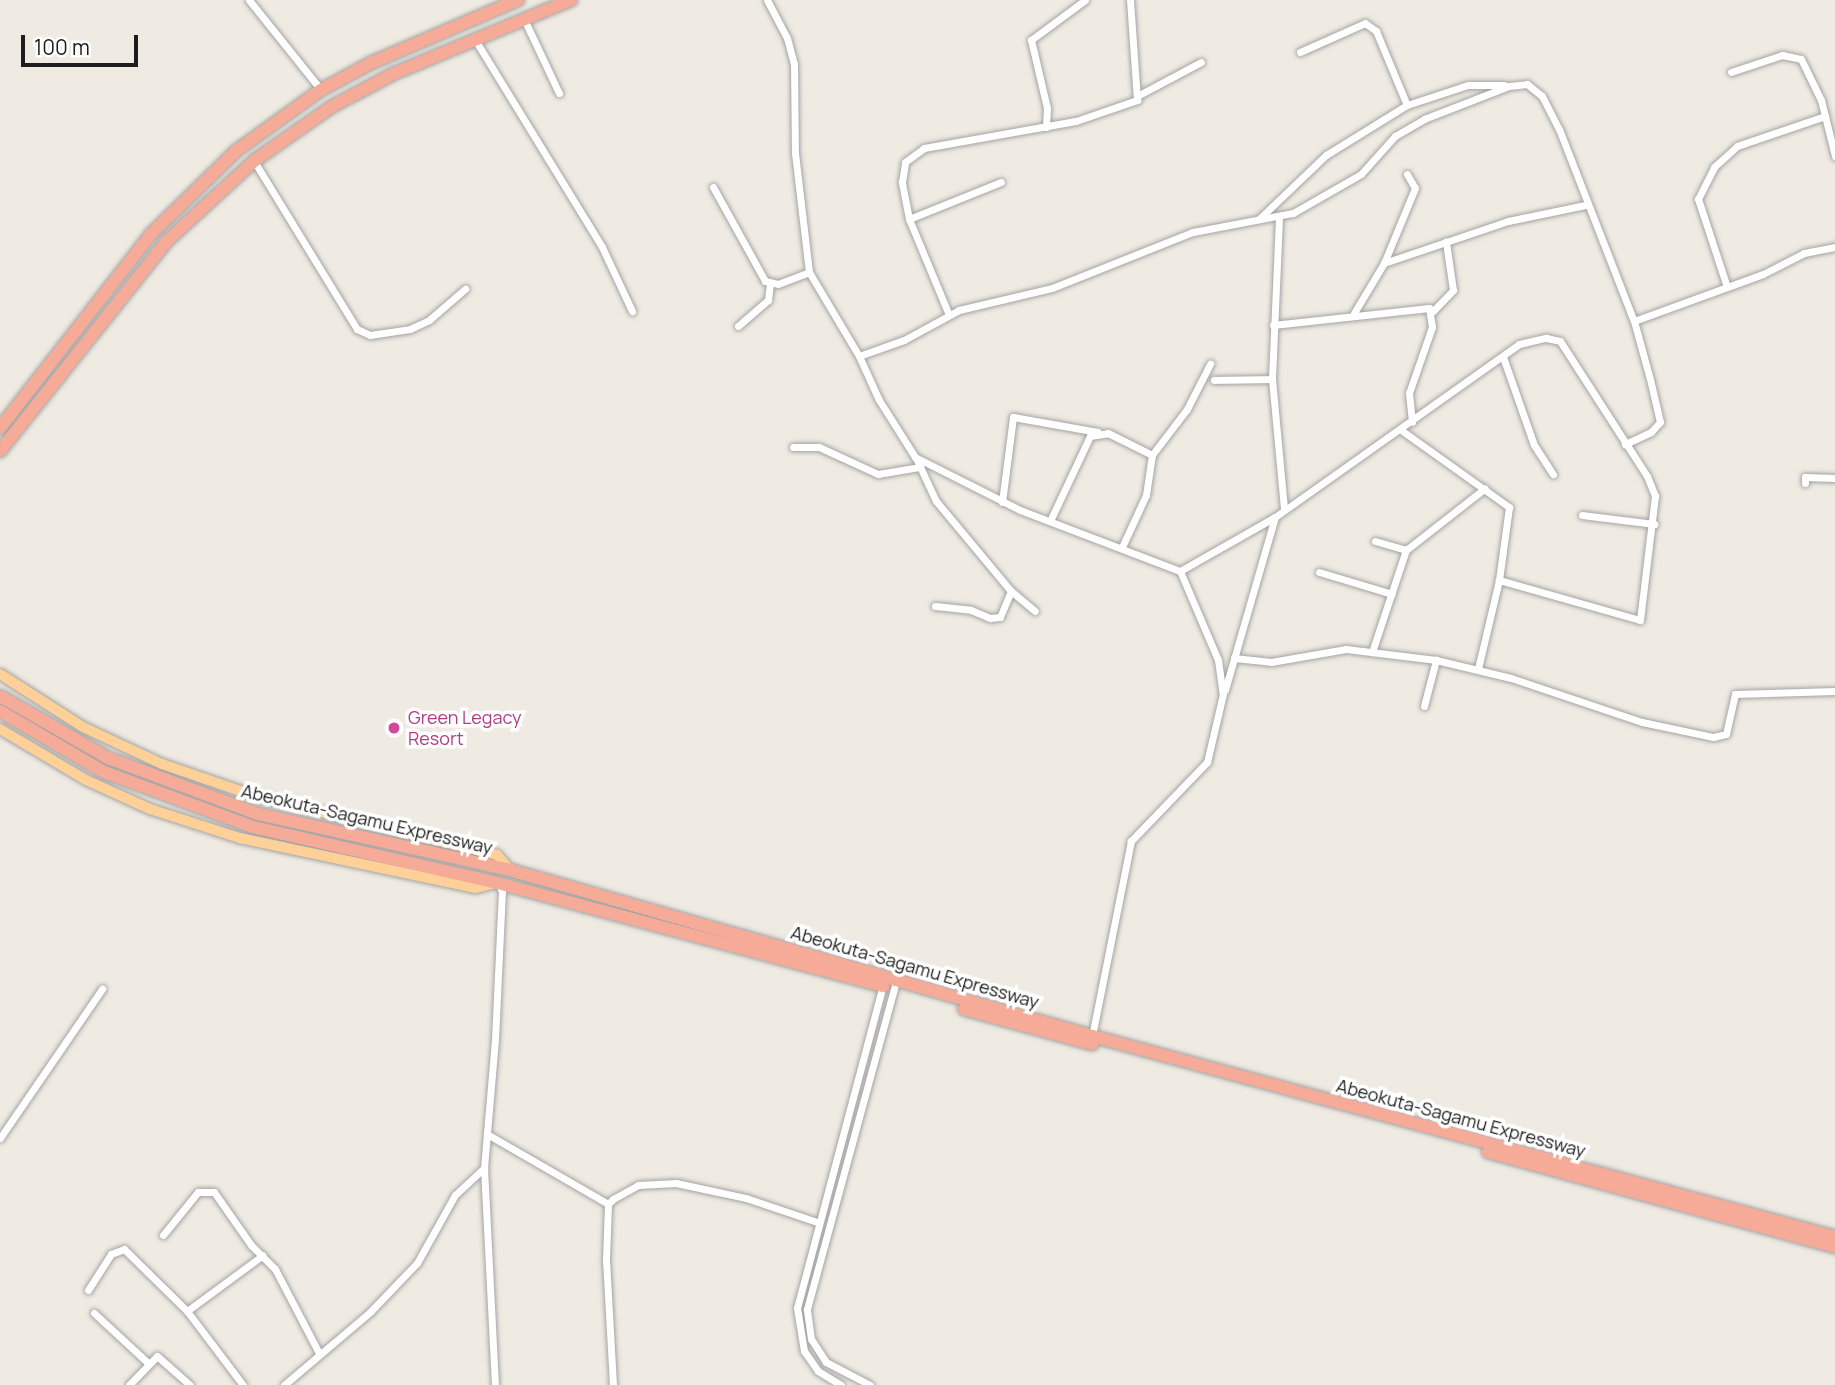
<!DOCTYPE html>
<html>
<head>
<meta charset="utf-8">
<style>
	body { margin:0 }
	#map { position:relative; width:1835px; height:1385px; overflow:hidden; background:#efebe2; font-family:Manrope,sans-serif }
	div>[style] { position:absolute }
	.roads { filter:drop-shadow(0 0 2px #a4a4a4) drop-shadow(0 0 2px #a4a4a4) }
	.minor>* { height:7px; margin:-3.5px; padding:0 3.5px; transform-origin:3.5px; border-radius:3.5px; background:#fff }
	.primary>* { height:10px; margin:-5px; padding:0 5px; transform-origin:5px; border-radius:5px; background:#ffd098 }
	.trunk>* { height:12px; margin:-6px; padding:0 6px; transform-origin:6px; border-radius:6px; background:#f6aa98 }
	.dots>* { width:19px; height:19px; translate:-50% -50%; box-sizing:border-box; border:4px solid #fff; border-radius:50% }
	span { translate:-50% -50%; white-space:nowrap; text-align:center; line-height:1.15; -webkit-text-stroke:7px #fff; paint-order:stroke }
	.hotel-label { font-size:18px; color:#b23c85 }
	.left { translate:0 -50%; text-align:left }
	.street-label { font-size:18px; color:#1d1d1d }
	.scale { position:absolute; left:21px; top:35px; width:117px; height:32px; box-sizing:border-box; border:4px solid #1d1d1d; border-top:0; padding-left:9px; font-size:21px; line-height:24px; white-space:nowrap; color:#1d1d1d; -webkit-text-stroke:5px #fff; paint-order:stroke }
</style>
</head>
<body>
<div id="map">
	<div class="roads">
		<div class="minor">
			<i style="left:249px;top:0;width:115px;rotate:51.3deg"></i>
			<i style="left:767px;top:0;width:43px;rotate:62.2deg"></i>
			<i style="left:787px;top:38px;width:27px;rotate:75deg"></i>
			<i style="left:794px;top:64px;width:89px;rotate:89.4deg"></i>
			<i style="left:795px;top:153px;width:120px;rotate:83.3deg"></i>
			<i style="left:809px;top:272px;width:98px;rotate:59.2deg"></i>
			<i style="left:859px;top:356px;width:48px;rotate:-19.6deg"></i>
			<i style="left:904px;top:340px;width:63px;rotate:-28.6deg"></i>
			<i style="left:959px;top:310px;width:96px;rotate:-13.3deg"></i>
			<i style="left:1052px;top:288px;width:152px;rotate:-21.7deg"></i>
			<i style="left:1193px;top:232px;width:102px;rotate:-10.8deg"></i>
			<i style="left:1293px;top:213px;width:78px;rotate:-29.8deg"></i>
			<i style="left:1361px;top:174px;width:51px;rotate:-48.2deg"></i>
			<i style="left:1395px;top:136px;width:34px;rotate:-30deg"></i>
			<i style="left:1424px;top:119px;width:91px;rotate:-21.2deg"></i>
			<i style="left:1509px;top:86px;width:18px;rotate:-6deg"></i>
			<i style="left:1527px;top:84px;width:19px;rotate:39deg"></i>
			<i style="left:1542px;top:96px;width:37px;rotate:63deg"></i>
			<i style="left:1559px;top:129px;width:206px;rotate:68.7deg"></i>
			<i style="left:1634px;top:321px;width:60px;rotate:74.6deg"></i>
			<i style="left:1650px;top:379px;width:44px;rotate:76.9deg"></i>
			<i style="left:1660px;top:422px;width:13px;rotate:132deg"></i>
			<i style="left:1651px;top:432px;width:29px;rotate:155deg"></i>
			<i style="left:524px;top:19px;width:82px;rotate:64.7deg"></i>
			<i style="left:474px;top:38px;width:245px;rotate:58.5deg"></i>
			<i style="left:602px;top:247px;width:71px;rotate:64.9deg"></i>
			<i style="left:1300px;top:52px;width:71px;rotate:-24deg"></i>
			<i style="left:1365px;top:23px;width:14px;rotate:36deg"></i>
			<i style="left:1376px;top:31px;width:80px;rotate:67.3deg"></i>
			<i style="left:1731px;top:72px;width:54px;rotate:-18.4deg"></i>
			<i style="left:1782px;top:55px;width:19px;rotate:12deg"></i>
			<i style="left:1801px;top:59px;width:46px;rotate:64deg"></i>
			<i style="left:1821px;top:100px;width:58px;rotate:76deg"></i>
			<i style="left:1139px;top:95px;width:70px;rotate:-28deg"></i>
			<i style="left:1046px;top:127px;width:19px;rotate:-87deg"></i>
			<i style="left:1047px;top:108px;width:70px;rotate:-103.2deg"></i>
			<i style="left:1031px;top:40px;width:67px;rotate:-36.5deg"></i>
			<i style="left:254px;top:161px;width:197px;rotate:58.5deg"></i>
			<i style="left:357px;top:329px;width:14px;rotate:25deg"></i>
			<i style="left:370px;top:335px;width:40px;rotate:-8.5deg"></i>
			<i style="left:410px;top:329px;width:21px;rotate:-25deg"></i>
			<i style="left:429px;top:320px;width:48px;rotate:-40.7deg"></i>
			<i style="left:713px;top:187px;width:107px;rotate:61deg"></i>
			<i style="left:765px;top:281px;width:13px;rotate:13deg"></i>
			<i style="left:778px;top:284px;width:33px;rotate:-21deg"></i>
			<i style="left:1279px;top:218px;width:161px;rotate:92.5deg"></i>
			<i style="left:1272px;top:379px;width:130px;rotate:84.7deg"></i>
			<i style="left:909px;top:219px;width:99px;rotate:-21.9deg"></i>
			<i style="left:1259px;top:219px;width:93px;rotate:-43.7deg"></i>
			<i style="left:1326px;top:155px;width:95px;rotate:-31.7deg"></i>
			<i style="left:1407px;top:105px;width:64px;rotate:-18.2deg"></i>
			<i style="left:1468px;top:85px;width:36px"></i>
			<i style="left:1384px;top:263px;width:81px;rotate:-67.5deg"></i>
			<i style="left:1415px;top:188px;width:16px;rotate:-120deg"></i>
			<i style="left:1727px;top:287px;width:93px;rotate:-108.2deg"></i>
			<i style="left:1698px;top:199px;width:36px;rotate:-63deg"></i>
			<i style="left:1714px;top:167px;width:31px;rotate:-42deg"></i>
			<i style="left:1737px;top:146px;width:93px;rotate:-18.8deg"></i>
			<i style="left:1433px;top:311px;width:29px;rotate:-46deg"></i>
			<i style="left:1453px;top:290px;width:49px;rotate:-98.3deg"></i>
			<i style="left:1354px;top:313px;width:58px;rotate:-59deg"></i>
			<i style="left:1384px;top:263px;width:131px;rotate:-18.7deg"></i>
			<i style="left:1508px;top:221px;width:79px;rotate:-11.7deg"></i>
			<i style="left:949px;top:315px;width:104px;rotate:-112.6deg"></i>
			<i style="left:909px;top:219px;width:38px;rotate:-101deg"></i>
			<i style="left:902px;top:182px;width:20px;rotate:-81deg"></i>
			<i style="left:905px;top:162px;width:24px;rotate:-36deg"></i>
			<i style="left:924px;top:148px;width:154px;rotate:-10.1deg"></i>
			<i style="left:1076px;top:121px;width:65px;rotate:-19deg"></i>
			<i style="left:1137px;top:100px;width:100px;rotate:-94deg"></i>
			<i style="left:1634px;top:321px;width:137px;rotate:-20deg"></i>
			<i style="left:1763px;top:274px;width:46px;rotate:-27.1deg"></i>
			<i style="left:1804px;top:253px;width:32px;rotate:-11deg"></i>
			<i style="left:1273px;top:325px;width:157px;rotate:-6.2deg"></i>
			<i style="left:1429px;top:308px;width:19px;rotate:81deg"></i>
			<i style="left:1432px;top:327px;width:70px;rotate:109.2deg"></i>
			<i style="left:1409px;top:393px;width:29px;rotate:84deg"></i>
			<i style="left:738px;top:326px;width:40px;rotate:-41deg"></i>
			<i style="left:768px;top:300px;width:16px;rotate:-83deg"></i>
			<i style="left:859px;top:356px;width:48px;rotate:65.6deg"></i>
			<i style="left:879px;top:400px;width:67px;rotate:57.7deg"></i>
			<i style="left:915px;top:457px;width:118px;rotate:26.8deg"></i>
			<i style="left:1020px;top:510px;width:171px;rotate:20.9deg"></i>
			<i style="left:1180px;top:571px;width:97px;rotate:66.9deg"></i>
			<i style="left:1218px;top:660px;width:34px;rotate:82deg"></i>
			<i style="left:1223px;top:694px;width:70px;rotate:103.2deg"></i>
			<i style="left:1207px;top:762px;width:110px;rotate:133.9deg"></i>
			<i style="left:1131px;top:841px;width:199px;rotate:101.3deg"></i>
			<i style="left:1503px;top:357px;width:93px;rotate:70.6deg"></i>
			<i style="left:1534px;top:445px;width:35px;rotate:57deg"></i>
			<i style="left:1214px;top:380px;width:58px;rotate:-1deg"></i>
			<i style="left:1401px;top:430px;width:133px;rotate:35.5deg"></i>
			<i style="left:1509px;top:507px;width:74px;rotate:97.8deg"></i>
			<i style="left:1499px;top:580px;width:91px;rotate:103.3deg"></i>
			<i style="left:793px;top:447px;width:26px"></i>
			<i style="left:819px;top:447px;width:65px;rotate:24.6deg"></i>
			<i style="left:878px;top:474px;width:43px;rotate:-9.5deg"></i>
			<i style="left:916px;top:458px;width:47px;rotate:65.1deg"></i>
			<i style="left:936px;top:501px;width:117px;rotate:50.2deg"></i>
			<i style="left:1011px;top:591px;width:31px;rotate:40deg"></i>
			<i style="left:1805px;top:483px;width:6px;rotate:-90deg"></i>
			<i style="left:1805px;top:477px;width:30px;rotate:2deg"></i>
			<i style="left:1002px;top:502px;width:86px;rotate:-82.6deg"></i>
			<i style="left:1013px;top:417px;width:86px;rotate:10deg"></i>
			<i style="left:1582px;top:515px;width:73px;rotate:7.1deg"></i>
			<i style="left:1050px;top:521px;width:94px;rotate:-64.8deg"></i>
			<i style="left:1090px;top:436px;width:18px;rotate:-9deg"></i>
			<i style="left:1108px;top:433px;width:49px;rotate:26.6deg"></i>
			<i style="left:1375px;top:541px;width:32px;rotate:16deg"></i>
			<i style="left:1122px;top:547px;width:57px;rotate:-65.2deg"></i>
			<i style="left:1146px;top:495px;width:40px;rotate:-81.5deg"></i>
			<i style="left:1152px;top:455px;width:58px;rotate:-52.7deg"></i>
			<i style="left:1187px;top:409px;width:51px;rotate:-62.9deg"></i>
			<i style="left:1180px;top:571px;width:109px;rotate:-29.6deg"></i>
			<i style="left:1275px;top:517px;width:299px;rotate:-35.3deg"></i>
			<i style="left:1519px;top:344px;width:28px;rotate:-13deg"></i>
			<i style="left:1546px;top:338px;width:14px;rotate:12deg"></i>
			<i style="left:1560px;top:341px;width:161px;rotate:57.2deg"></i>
			<i style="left:1647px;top:476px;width:22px;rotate:68deg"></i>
			<i style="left:1655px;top:496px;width:125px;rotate:96.9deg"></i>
			<i style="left:1640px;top:620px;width:147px;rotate:-164.2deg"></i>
			<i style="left:1319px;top:572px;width:76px;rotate:16.8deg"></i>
			<i style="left:935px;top:606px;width:36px;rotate:6deg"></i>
			<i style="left:971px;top:610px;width:21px;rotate:23deg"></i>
			<i style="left:990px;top:618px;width:10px;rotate:-6deg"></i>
			<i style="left:1000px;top:617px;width:28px;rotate:-67deg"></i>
			<i style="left:1372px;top:652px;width:108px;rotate:-71.6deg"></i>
			<i style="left:1406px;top:550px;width:100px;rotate:-38.1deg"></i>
			<i style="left:1234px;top:658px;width:37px;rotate:6deg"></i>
			<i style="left:1271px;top:662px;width:76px;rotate:-9.8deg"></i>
			<i style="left:1346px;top:649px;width:91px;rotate:7deg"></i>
			<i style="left:1436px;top:660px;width:77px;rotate:13.5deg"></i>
			<i style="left:1511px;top:678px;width:138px;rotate:18.6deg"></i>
			<i style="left:1642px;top:722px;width:73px;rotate:11.9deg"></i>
			<i style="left:1713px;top:737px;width:13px;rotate:-13deg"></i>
			<i style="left:1726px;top:734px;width:41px;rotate:-77.3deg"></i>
			<i style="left:1735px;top:694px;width:100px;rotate:-1.7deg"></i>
			<i style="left:1225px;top:690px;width:180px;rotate:-73.9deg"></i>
			<i style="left:1424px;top:706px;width:48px;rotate:-75.4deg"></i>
			<i style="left:487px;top:1134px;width:140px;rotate:30deg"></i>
			<i style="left:0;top:1138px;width:181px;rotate:-55.6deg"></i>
			<i style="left:163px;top:1235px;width:55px;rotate:-50.9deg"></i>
			<i style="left:198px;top:1192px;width:16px"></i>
			<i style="left:214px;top:1192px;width:65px;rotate:55.1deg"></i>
			<i style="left:251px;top:1245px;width:34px;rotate:45deg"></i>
			<i style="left:275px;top:1269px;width:95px;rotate:62.4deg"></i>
			<i style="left:88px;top:1290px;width:43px;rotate:-57.4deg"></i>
			<i style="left:111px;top:1254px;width:14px;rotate:-21deg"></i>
			<i style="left:124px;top:1249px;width:88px;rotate:44.5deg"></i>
			<i style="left:187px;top:1311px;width:94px;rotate:-36.4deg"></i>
			<i style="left:187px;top:1311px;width:93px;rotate:52.9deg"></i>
			<i style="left:94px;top:1313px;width:72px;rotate:42.8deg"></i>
			<i style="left:129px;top:1385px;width:40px;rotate:-46deg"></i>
			<i style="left:157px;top:1356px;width:44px;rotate:41.3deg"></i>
			<i style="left:284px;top:1385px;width:113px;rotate:-40.3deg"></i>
			<i style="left:370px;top:1312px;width:68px;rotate:-46.2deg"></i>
			<i style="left:417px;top:1263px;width:78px;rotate:-60.8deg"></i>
			<i style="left:455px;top:1195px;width:40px;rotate:-43deg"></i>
			<i style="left:495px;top:1385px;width:217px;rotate:-92.9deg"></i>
			<i style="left:484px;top:1168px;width:129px;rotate:-85.1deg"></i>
			<i style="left:495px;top:1039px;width:148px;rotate:-87.3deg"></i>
			<i style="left:502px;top:891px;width:9px;rotate:-117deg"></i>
			<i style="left:613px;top:1385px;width:126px;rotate:-93.2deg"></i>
			<i style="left:606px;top:1259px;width:55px;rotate:-87.9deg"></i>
			<i style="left:608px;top:1204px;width:7px;rotate:-45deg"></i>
			<i style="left:613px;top:1199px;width:29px;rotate:-29deg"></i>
			<i style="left:638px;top:1185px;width:38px;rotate:-3deg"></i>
			<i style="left:676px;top:1183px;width:72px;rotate:12.1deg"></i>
			<i style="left:746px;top:1198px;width:75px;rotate:18.7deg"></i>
			<i style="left:841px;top:1385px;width:27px;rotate:-149deg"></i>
			<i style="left:818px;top:1371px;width:24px;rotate:-125deg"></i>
			<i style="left:804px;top:1351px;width:44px;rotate:-99.2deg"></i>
			<i style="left:797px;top:1308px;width:334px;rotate:-75.1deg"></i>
			<i style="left:870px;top:1385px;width:50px;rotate:-152.4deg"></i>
			<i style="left:826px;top:1362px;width:27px;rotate:-123deg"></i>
			<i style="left:811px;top:1339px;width:30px;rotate:-98deg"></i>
			<i style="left:807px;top:1309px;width:340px;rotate:-74.8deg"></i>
		</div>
		<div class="primary">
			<i style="left:0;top:674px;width:98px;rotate:32.6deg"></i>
			<i style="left:83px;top:727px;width:87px;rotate:25.1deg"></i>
			<i style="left:162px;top:764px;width:102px;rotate:19deg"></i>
			<i style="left:258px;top:797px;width:246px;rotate:13.6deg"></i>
			<i style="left:497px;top:855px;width:20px;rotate:49deg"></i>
			<i style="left:0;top:729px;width:100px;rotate:30.7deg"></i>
			<i style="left:86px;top:780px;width:70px;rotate:24.4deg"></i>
			<i style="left:150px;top:809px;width:95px;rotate:17.9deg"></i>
			<i style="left:240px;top:838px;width:241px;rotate:12deg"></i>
			<i style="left:476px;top:888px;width:20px;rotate:-15deg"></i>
		</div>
		<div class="trunk">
			<i style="left:0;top:428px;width:247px;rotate:-52.1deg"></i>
			<i style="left:152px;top:233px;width:117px;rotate:-44.3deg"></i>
			<i style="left:236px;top:151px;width:105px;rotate:-35.7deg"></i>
			<i style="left:321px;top:90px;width:57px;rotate:-28.4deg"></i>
			<i style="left:371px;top:63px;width:160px;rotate:-23.2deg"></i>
			<i style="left:0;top:451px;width:268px;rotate:-51.5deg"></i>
			<i style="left:167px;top:241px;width:118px;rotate:-42.6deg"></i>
			<i style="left:254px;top:161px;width:94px;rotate:-35deg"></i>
			<i style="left:331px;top:107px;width:70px;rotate:-28deg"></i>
			<i style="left:393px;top:74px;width:193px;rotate:-22.6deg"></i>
			<i style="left:0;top:696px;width:125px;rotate:29.9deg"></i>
			<i style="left:108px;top:758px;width:160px;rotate:20.5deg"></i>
			<i style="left:258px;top:814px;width:258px;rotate:12.5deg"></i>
			<i style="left:510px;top:870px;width:605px;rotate:15.92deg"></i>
			<i style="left:1092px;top:1036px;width:770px;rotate:15.14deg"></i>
			<i style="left:0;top:711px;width:121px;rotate:30.4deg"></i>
			<i style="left:104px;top:772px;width:159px;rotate:20.3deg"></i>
			<i style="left:253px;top:827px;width:251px;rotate:12.9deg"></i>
			<i style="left:498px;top:883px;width:399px;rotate:15deg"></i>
			<i style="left:964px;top:1009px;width:133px;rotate:15.3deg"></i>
			<i style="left:1488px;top:1152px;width:360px;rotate:15.3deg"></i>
		</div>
	</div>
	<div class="dots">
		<i style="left:394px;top:728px;background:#d1479c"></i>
	</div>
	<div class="hotel-label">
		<span class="left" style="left:408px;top:728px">Green Legacy<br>Resort</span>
	</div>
	<div class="street-label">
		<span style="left:367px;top:819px;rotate:13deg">Abeokuta-Sagamu Expressway</span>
		<span style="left:915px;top:967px;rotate:16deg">Abeokuta-Sagamu Expressway</span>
		<span style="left:1461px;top:1118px;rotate:15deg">Abeokuta-Sagamu Expressway</span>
	</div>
	<div class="scale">100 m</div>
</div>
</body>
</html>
